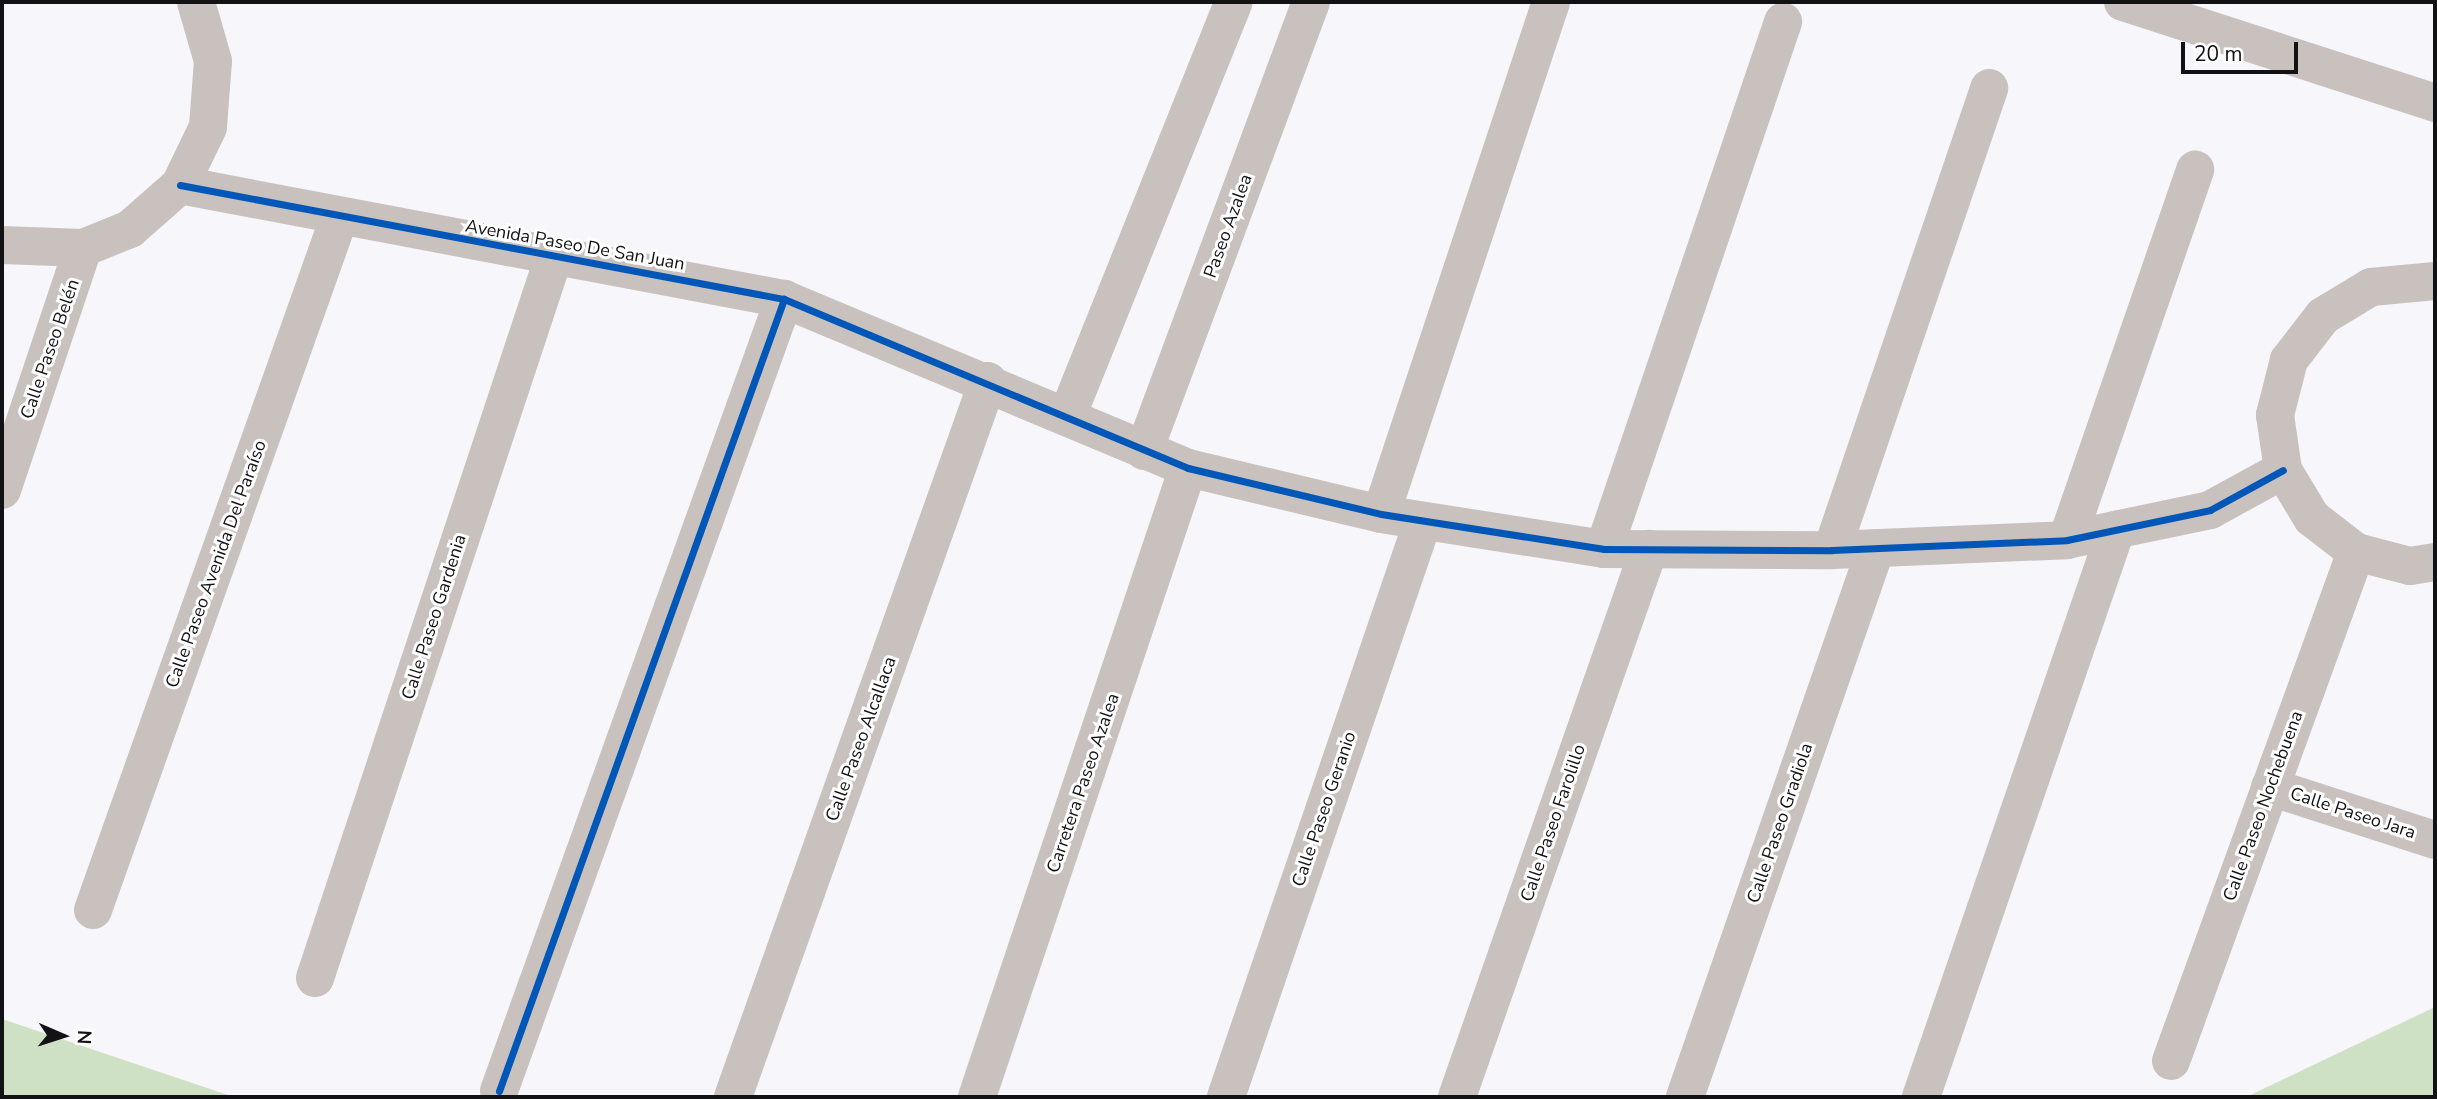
<!DOCTYPE html>
<html>
<head>
<meta charset="utf-8">
<style>
	body { margin:0 }
	#map { position:relative; width:2437px; height:1099px; overflow:hidden; background:#f6f6fb; font-family:"Nunito Sans",sans-serif }
	div>[style] { position:absolute }
	.green>* { inset:0; background:#cfe1c5 }
	.minor>* { height:38px; margin:-19px; padding:0 19px; transform-origin:19px; border-radius:19px; background:#c9c1bd }
	.cycleway>* { height:7px; margin:-3.5px; padding:0 3.5px; transform-origin:3.5px; border-radius:3.5px; background:#0057b8 }
	span { translate:-50% -50%; white-space:nowrap; text-align:center; line-height:1.15; -webkit-text-stroke:6px #fff; paint-order:stroke }
	.street-label { font-size:18px; color:#121215 }
	.frame { position:absolute; inset:0; border:4px solid #121215; pointer-events:none }
	.north { position:absolute; left:28px; top:1001px; width:70px; height:70px; -webkit-text-stroke:5px #fff; paint-order:stroke; rotate:93deg; font-size:19px; font-weight:700; line-height:28px; text-align:center; color:#121215 }
	.north::after { content:''; display:block; margin:auto; width:24px; height:32px; background:#121215; clip-path:polygon(50% 0,100% 100%,50% 72%,0 100%) }
	.scale { position:absolute; left:2181px; top:42px; width:117px; height:32px; box-sizing:border-box; border:4px solid #121215; border-top:0; padding-left:9px; font-size:21px; line-height:24px; white-space:nowrap; color:#121215; -webkit-text-stroke:5px #fff; paint-order:stroke }
</style>
</head>
<body>
<div id="map">
	<div class="green">
		<i style="clip-path:polygon(2435px 1007px,2435px 1097px,2246px 1097px)"></i>
		<i style="clip-path:polygon(2px 1019px,234px 1097px,2px 1097px)"></i>
	</div>
	<div class="minor">
		<i style="left:2123px;top:2px;width:328px;rotate:17.9deg"></i>
		<i style="left:180px;top:185px;width:615px;rotate:10.69deg"></i>
		<i style="left:784px;top:299px;width:438px;rotate:22.7deg"></i>
		<i style="left:1188px;top:468px;width:198px;rotate:13.4deg"></i>
		<i style="left:1381px;top:514px;width:226px;rotate:8.9deg"></i>
		<i style="left:1604px;top:549px;width:228px;rotate:0.3deg"></i>
		<i style="left:1832px;top:550px;width:235px;rotate:-2.4deg"></i>
		<i style="left:2067px;top:540px;width:146px;rotate:-11.8deg"></i>
		<i style="left:2210px;top:510px;width:83px;rotate:-28.7deg"></i>
		<i style="left:2px;top:245px;width:81px;rotate:2.1deg"></i>
		<i style="left:83px;top:248px;width:51px;rotate:-22deg"></i>
		<i style="left:130px;top:229px;width:67px;rotate:-41.3deg"></i>
		<i style="left:180px;top:185px;width:64px;rotate:-64.2deg"></i>
		<i style="left:208px;top:127px;width:66px;rotate:-85.7deg"></i>
		<i style="left:213px;top:61px;width:61px;rotate:-106.1deg"></i>
		<i style="left:2435px;top:281px;width:64px;rotate:174.6deg"></i>
		<i style="left:2371px;top:287px;width:56px;rotate:148.9deg"></i>
		<i style="left:2323px;top:316px;width:56px;rotate:127.7deg"></i>
		<i style="left:2289px;top:360px;width:57px;rotate:104.3deg"></i>
		<i style="left:2275px;top:415px;width:56px;rotate:81.7deg"></i>
		<i style="left:2283px;top:470px;width:56px;rotate:58.9deg"></i>
		<i style="left:2312px;top:518px;width:56px;rotate:37.7deg"></i>
		<i style="left:2356px;top:552px;width:56px;rotate:14.5deg"></i>
		<i style="left:2410px;top:566px;width:25px;rotate:-9deg"></i>
		<i style="left:1068px;top:414px;width:444px;rotate:-68.1deg"></i>
		<i style="left:1144px;top:451px;width:479px;rotate:-69.6deg"></i>
		<i style="left:2px;top:490px;width:255px;rotate:-71.5deg"></i>
		<i style="left:1381px;top:514px;width:539px;rotate:-71.63deg"></i>
		<i style="left:2067px;top:540px;width:392px;rotate:-70.9deg"></i>
		<i style="left:1604px;top:549px;width:557px;rotate:-71.24deg"></i>
		<i style="left:1832px;top:550px;width:488px;rotate:-71.2deg"></i>
		<i style="left:2270px;top:787px;width:173px;rotate:17.8deg"></i>
		<i style="left:93px;top:910px;width:734px;rotate:-70.43deg"></i>
		<i style="left:315px;top:978px;width:761px;rotate:-71.68deg"></i>
		<i style="left:2171px;top:1061px;width:542px;rotate:-70.03deg"></i>
		<i style="left:499px;top:1091px;width:842px;rotate:-70.21deg"></i>
		<i style="left:733px;top:1097px;width:760px;rotate:-70.4deg"></i>
		<i style="left:977px;top:1097px;width:663px;rotate:-71.46deg"></i>
		<i style="left:1226px;top:1097px;width:609px;rotate:-71.12deg"></i>
		<i style="left:1457px;top:1097px;width:581px;rotate:-70.69deg"></i>
		<i style="left:1685px;top:1097px;width:581px;rotate:-70.82deg"></i>
		<i style="left:1921px;top:1097px;width:600px;rotate:-71.02deg"></i>
	</div>
	<div class="cycleway">
		<i style="left:180px;top:185px;width:615px;rotate:10.69deg"></i>
		<i style="left:784px;top:299px;width:438px;rotate:22.7deg"></i>
		<i style="left:1188px;top:468px;width:198px;rotate:13.4deg"></i>
		<i style="left:1381px;top:514px;width:226px;rotate:8.9deg"></i>
		<i style="left:1604px;top:549px;width:228px;rotate:0.3deg"></i>
		<i style="left:1832px;top:550px;width:235px;rotate:-2.4deg"></i>
		<i style="left:2067px;top:540px;width:146px;rotate:-11.8deg"></i>
		<i style="left:2210px;top:510px;width:83px;rotate:-28.7deg"></i>
		<i style="left:499px;top:1091px;width:842px;rotate:-70.21deg"></i>
	</div>
	<div class="street-label">
		<span style="left:1228px;top:226px;rotate:-70deg">Paseo Azalea</span>
		<span style="left:575px;top:245px;rotate:10deg">Avenida Paseo De San Juan</span>
		<span style="left:50px;top:349px;rotate:-71deg">Calle Paseo Belén</span>
		<span style="left:216px;top:564px;rotate:-70deg">Calle Paseo Avenida Del Paraíso</span>
		<span style="left:434px;top:617px;rotate:-72deg">Calle Paseo Gardenia</span>
		<span style="left:861px;top:739px;rotate:-70deg">Calle Paseo Alcallaca</span>
		<span style="left:1083px;top:783px;rotate:-71deg">Carretera Paseo Azalea</span>
		<span style="left:2263px;top:806px;rotate:-70deg">Calle Paseo Nochebuena</span>
		<span style="left:1324px;top:809px;rotate:-71deg">Calle Paseo Geranio</span>
		<span style="left:2353px;top:813px;rotate:18deg">Calle Paseo Jara</span>
		<span style="left:1553px;top:823px;rotate:-71deg">Calle Paseo Farolillo</span>
		<span style="left:1780px;top:823px;rotate:-71deg">Calle Paseo Gradiola</span>
	</div>
	<div class="frame"></div>
	<div class="north">N</div>
	<div class="scale">20 m</div>
</div>
</body>
</html>
